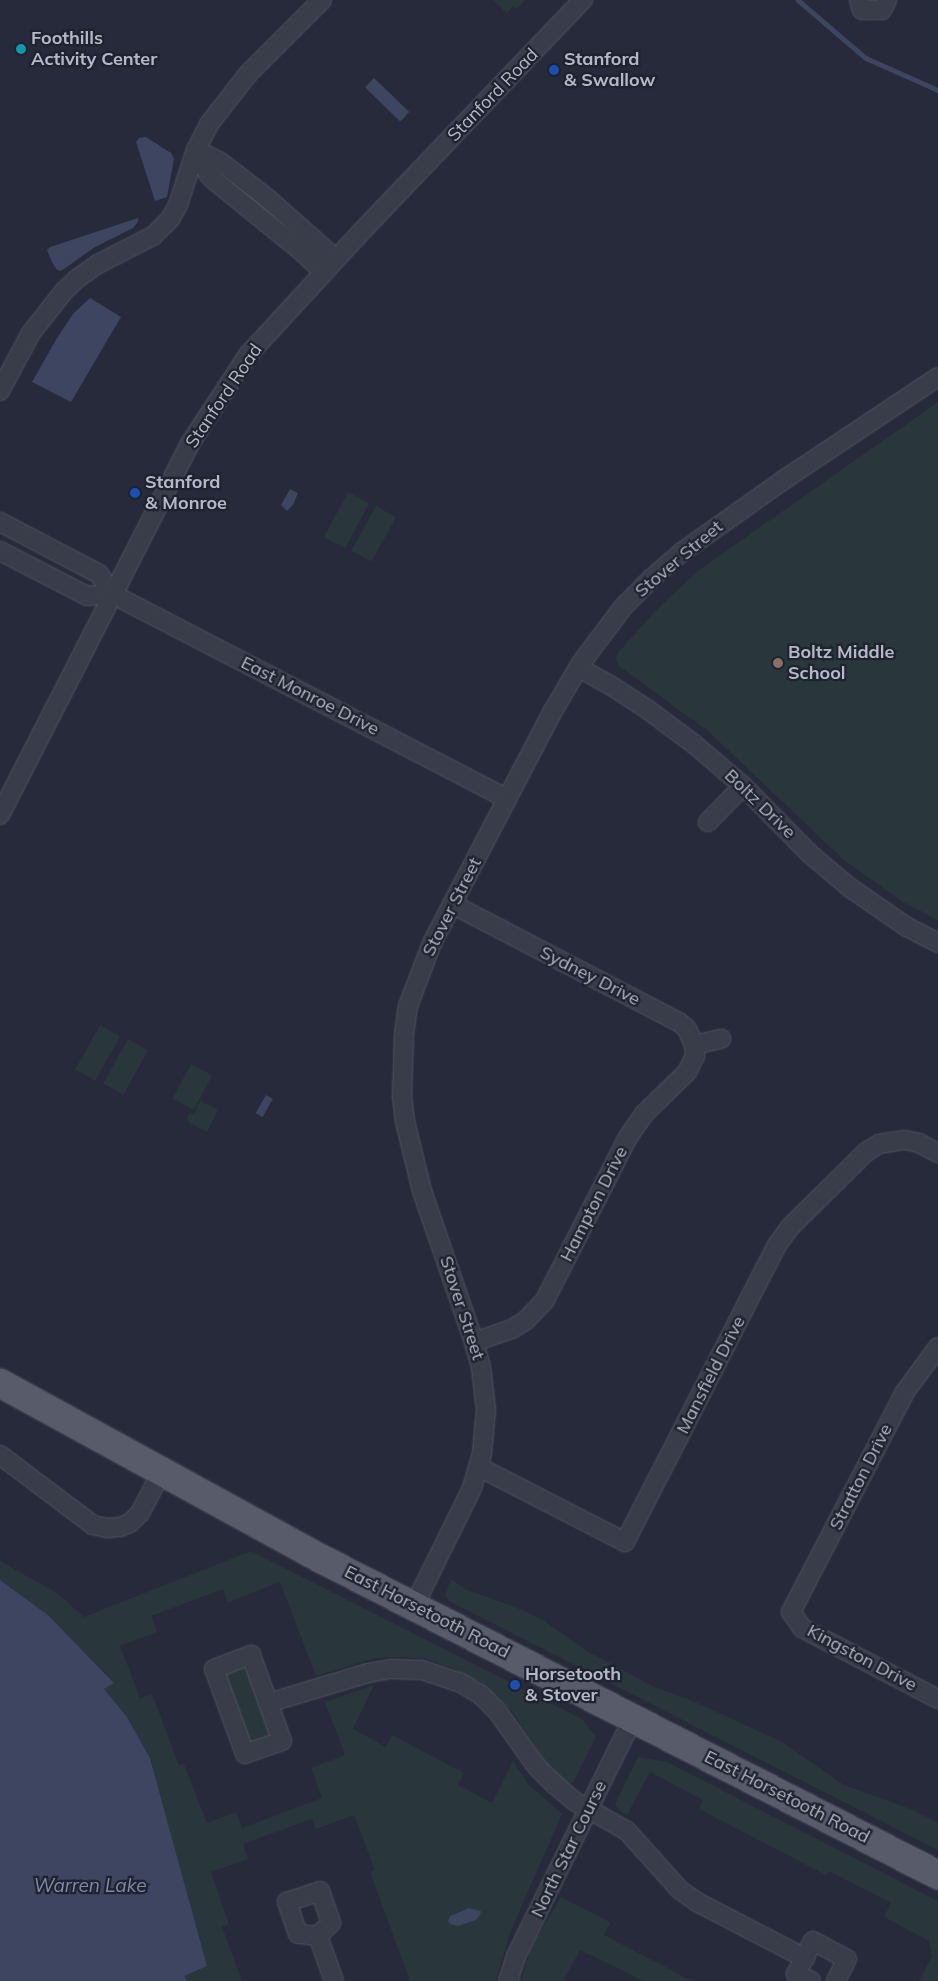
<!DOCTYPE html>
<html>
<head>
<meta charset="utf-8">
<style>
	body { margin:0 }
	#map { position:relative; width:938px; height:1981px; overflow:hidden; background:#262a3a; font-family:Mulish,sans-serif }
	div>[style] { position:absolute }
	.green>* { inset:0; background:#29373c; transform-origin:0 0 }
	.water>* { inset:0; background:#3d4561; transform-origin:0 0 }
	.stream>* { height:4.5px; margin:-2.25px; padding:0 2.25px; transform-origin:2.25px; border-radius:2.25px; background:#3d4561 }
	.roads { filter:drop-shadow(0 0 1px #525562) drop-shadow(0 0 1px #525562) }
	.minor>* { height:18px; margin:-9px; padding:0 9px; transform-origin:9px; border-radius:9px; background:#393d4a }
	.primary>* { height:28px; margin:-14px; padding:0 14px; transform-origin:14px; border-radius:14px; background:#585c6a }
	.dots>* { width:14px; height:14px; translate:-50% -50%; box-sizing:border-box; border:2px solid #1f222f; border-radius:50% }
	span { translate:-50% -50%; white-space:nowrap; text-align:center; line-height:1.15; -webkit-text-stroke:4.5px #1f222f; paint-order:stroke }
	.poi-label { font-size:18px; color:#b5b8c6; font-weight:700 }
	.left { translate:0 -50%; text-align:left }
	.street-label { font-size:18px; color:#b5b8c6 }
	.water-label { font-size:19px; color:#8089aa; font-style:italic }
</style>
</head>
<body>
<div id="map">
	<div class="green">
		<i style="clip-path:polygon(493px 0,525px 0,517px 9px,513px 6px,507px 13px)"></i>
		<i style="clip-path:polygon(938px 402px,938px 920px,903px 902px,844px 860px,708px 731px,619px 666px,616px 659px,617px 654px,656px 610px,699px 570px)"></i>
		<i style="left:348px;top:492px;width:24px;height:51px;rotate:28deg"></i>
		<i style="left:376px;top:506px;width:23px;height:51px;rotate:29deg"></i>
		<i style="left:100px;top:1025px;width:23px;height:51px;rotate:29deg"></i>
		<i style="left:128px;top:1039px;width:23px;height:51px;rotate:29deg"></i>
		<i style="left:191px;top:1064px;width:24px;height:39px;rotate:28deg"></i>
		<i style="clip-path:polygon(200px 1101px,218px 1110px,207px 1132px,189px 1123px,187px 1119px,189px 1114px,194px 1113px)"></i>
		<i style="clip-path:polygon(251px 1551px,582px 1719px,596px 1737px,573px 1783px,567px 1784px,549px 1768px,512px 1711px,480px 1682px,452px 1668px,426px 1659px,402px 1657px,375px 1658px,316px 1676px,280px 1582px,228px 1602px,223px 1589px,151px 1616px,157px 1632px,120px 1646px,140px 1698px,152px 1694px,179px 1765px,184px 1764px,207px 1823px,236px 1812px,242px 1828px,322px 1798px,311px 1768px,345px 1755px,325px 1702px,374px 1685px,353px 1729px,386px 1747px,392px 1735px,464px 1773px,458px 1785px,492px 1803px,513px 1761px,528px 1784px,562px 1814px,509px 1935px,496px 1981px,410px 1981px,370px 1872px,375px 1870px,354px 1815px,316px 1829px,312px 1819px,243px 1844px,248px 1859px,211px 1872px,229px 1924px,222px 1927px,242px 1981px,187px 1981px,183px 1976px,207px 1966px,150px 1758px,127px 1717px,103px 1688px,114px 1682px,48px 1615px,0 1580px,0 1561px,57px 1593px,84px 1617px)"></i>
		<i style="clip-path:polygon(451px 1579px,467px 1590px,515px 1607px,543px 1620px,587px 1651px,652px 1686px,693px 1701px,782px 1742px,844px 1785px,911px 1809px,935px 1821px,938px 1823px,938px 1850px,449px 1601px,445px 1596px)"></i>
		<i style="clip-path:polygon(242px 1667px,246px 1668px,271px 1733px,253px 1743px,249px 1742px,224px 1675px)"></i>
		<i style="clip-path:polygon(638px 1757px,667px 1762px,938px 1901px,938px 1981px,919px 1981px,932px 1956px,929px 1941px,884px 1917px,891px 1903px,829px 1871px,826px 1875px,699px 1809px,703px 1800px,650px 1772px,627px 1815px,619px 1810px,615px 1804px)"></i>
		<i style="clip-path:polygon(561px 1897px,610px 1922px,604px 1935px,692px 1981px,644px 1981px,580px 1950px,563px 1981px,521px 1981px,532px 1945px)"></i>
	</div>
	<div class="water">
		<i style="left:374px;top:78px;width:49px;height:13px;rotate:44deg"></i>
		<i style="clip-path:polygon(146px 137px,171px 153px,174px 159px,167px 197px,155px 201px,136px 142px,139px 138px)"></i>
		<i style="clip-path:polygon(138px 218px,138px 222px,133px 228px,95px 247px,61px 271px,57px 270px,52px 262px,47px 250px,50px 247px)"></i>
		<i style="clip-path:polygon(90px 298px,121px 317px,71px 402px,32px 382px,57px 338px,73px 314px)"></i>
		<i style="clip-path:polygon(290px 489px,298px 493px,293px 505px,287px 511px,281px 505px)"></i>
		<i style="left:266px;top:1095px;width:8px;height:21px;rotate:30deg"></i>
		<i style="clip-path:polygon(0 1580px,48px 1615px,114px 1683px,104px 1689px,127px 1717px,150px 1758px,207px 1966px,184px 1976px,187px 1981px,0 1981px)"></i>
		<i style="clip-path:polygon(469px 1908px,481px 1911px,480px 1915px,476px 1920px,458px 1926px,450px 1924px,448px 1921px,450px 1916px)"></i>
	</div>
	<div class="stream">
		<i style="left:798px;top:0;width:89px;rotate:40.5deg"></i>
		<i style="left:866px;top:58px;width:79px;rotate:24deg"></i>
	</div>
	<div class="roads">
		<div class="minor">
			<i style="left:859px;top:0;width:10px;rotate:73deg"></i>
			<i style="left:862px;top:10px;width:20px"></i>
			<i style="left:882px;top:10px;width:11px;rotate:-63deg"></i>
			<i style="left:196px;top:150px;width:28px;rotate:63deg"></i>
			<i style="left:209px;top:175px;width:8px;rotate:45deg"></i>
			<i style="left:215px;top:181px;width:109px;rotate:39.1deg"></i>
			<i style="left:300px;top:250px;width:33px;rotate:43deg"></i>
			<i style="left:196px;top:150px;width:25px;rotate:26deg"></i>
			<i style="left:219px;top:161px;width:61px;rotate:37.6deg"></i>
			<i style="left:267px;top:198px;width:92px;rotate:41.5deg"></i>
			<i style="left:0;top:391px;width:66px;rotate:-61.9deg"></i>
			<i style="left:31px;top:333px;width:53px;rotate:-51.8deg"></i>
			<i style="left:64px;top:291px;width:19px;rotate:-43deg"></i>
			<i style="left:78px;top:278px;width:24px;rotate:-35deg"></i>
			<i style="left:98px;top:264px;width:62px;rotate:-27deg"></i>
			<i style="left:153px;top:236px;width:24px;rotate:-45deg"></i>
			<i style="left:170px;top:219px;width:16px;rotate:-60deg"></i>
			<i style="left:178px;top:205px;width:58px;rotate:-71.9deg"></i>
			<i style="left:196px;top:150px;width:29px;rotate:-63deg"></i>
			<i style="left:209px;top:124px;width:63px;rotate:-52deg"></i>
			<i style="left:248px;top:74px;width:105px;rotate:-45deg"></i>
			<i style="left:0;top:522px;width:112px;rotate:27.7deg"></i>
			<i style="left:99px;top:574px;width:24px;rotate:57deg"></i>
			<i style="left:112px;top:594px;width:445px;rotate:27.4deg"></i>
			<i style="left:0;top:551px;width:98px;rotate:27.3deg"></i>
			<i style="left:87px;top:596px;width:25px;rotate:-5deg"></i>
			<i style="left:579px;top:668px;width:35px;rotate:29deg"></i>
			<i style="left:610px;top:685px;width:44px;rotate:33deg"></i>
			<i style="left:647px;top:709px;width:59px;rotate:36.7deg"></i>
			<i style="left:694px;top:744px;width:65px;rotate:40.6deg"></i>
			<i style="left:743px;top:786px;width:95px;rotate:45.4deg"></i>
			<i style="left:810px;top:854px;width:51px;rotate:40.2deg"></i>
			<i style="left:849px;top:887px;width:70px;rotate:34.6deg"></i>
			<i style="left:907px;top:927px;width:35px;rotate:27deg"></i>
			<i style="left:0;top:815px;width:415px;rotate:-62.9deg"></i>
			<i style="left:189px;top:445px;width:108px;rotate:-56.8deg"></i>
			<i style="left:248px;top:355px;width:168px;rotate:-47.4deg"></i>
			<i style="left:362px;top:231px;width:320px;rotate:-46.3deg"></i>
			<i style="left:708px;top:822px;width:50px;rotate:-45.8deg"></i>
			<i style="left:452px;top:904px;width:256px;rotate:27.5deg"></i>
			<i style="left:679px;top:1022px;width:11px;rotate:41deg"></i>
			<i style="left:687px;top:1029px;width:17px;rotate:66deg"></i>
			<i style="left:694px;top:1045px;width:28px;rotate:-13deg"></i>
			<i style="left:474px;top:1342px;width:40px;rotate:-18.9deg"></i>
			<i style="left:512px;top:1329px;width:15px;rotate:-32deg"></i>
			<i style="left:525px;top:1321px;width:29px;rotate:-46deg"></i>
			<i style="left:545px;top:1300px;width:183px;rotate:-63deg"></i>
			<i style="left:628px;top:1137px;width:28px;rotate:-55deg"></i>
			<i style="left:644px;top:1114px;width:60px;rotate:-44.3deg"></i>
			<i style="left:687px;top:1072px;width:18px;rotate:-63deg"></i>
			<i style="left:695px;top:1056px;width:11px;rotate:-95deg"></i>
			<i style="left:938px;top:1347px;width:56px;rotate:126.3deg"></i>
			<i style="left:905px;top:1392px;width:248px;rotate:117.4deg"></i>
			<i style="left:791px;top:1612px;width:19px;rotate:55deg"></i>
			<i style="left:802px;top:1628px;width:153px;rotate:27.6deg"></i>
			<i style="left:0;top:1455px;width:116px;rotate:37deg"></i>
			<i style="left:93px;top:1525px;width:14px;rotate:12deg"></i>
			<i style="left:107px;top:1528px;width:13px;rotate:-4deg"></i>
			<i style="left:120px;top:1527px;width:11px;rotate:-22deg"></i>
			<i style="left:130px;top:1523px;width:14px;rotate:-45deg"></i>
			<i style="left:140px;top:1513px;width:47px;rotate:-62.4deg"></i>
			<i style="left:479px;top:1467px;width:164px;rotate:27.2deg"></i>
			<i style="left:625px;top:1542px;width:334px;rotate:-62.9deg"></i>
			<i style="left:777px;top:1245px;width:22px;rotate:-54deg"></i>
			<i style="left:790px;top:1227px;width:107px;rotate:-44.6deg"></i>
			<i style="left:866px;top:1152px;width:15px;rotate:-32deg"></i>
			<i style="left:879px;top:1144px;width:26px;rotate:-9deg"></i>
			<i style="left:905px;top:1140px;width:14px;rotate:12deg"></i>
			<i style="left:919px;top:1143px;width:21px;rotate:28deg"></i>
			<i style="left:414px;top:1606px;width:131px;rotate:-63.8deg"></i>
			<i style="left:472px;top:1488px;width:36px;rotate:-74deg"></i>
			<i style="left:482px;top:1453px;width:43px;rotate:-84.7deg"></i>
			<i style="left:486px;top:1410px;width:43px;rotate:-96.6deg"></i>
			<i style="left:481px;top:1367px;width:26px;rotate:-106deg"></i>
			<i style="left:474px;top:1342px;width:160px;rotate:-109deg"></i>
			<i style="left:422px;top:1191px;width:72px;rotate:-103.7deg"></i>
			<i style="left:405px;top:1121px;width:24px;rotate:-97deg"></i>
			<i style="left:402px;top:1097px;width:63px;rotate:-88.2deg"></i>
			<i style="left:404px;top:1034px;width:28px;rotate:-82deg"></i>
			<i style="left:408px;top:1006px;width:67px;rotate:-69.1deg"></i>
			<i style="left:432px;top:943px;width:262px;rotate:-62.5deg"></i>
			<i style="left:553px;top:711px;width:56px;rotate:-59.7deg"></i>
			<i style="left:581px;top:663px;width:71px;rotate:-53deg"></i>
			<i style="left:624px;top:606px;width:40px;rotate:-45deg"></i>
			<i style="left:652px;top:578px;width:40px;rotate:-41deg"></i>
			<i style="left:682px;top:552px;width:130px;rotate:-35.3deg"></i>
			<i style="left:788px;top:477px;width:180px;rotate:-33.7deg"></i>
			<i style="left:251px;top:1655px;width:91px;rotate:70.2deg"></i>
			<i style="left:282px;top:1741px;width:39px;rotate:161deg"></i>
			<i style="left:245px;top:1754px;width:90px;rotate:-110deg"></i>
			<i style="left:214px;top:1669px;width:40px;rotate:-21deg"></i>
			<i style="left:268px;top:1703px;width:104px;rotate:-16.7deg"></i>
			<i style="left:368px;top:1673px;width:23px;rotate:-10deg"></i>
			<i style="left:391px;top:1669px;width:31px;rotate:2deg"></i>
			<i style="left:422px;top:1670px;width:41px;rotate:18.4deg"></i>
			<i style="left:461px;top:1683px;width:23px;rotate:31deg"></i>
			<i style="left:481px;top:1695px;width:23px;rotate:45deg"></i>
			<i style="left:497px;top:1711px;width:69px;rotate:54.5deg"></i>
			<i style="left:537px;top:1767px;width:24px;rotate:45deg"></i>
			<i style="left:554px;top:1784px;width:26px;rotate:40deg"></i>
			<i style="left:574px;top:1801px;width:61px;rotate:29.5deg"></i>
			<i style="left:627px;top:1831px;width:79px;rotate:48.1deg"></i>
			<i style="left:680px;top:1890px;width:21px;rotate:35deg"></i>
			<i style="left:697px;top:1902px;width:122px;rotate:27.4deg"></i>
			<i style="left:320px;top:1891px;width:34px;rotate:71deg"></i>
			<i style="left:331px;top:1923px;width:18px;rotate:135deg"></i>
			<i style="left:318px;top:1936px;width:20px;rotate:-174deg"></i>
			<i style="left:298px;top:1934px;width:34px;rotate:-109deg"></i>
			<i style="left:287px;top:1902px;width:35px;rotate:-18deg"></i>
			<i style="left:318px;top:1936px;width:48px;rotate:70.4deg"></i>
			<i style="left:508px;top:1981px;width:28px;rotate:-72deg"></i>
			<i style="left:517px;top:1954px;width:263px;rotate:-63.8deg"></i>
			<i style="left:811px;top:1981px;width:17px;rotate:-155deg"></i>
			<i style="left:796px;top:1974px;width:37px;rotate:-63deg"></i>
			<i style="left:813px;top:1941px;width:38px;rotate:28deg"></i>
			<i style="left:847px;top:1959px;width:25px;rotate:117deg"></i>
		</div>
		<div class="primary">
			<i style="left:0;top:1383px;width:354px;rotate:28.7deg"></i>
			<i style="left:310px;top:1553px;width:706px;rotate:27.15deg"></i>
		</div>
	</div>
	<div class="dots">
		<i style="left:21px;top:49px;background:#0f9aa8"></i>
		<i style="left:554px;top:70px;background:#1a4fb4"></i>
		<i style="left:135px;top:493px;background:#1a4fb4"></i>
		<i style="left:778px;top:663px;background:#8d6e63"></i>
		<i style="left:515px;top:1685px;background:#1a4fb4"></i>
	</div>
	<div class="poi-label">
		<span class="left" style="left:31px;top:49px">Foothills<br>Activity Center</span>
		<span class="left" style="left:564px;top:70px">Stanford<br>&amp; Swallow</span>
		<span class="left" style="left:145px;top:493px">Stanford<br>&amp; Monroe</span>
		<span class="left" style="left:788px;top:663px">Boltz Middle<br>School</span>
		<span class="left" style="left:525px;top:1685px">Horsetooth<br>&amp; Stover</span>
	</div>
	<div class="street-label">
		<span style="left:493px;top:95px;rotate:-46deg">Stanford Road</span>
		<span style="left:224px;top:396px;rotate:-56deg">Stanford Road</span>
		<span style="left:679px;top:559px;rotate:-40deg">Stover Street</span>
		<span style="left:310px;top:696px;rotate:27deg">East Monroe Drive</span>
		<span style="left:760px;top:804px;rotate:44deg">Boltz Drive</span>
		<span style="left:452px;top:907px;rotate:-63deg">Stover Street</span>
		<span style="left:590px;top:976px;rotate:27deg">Sydney Drive</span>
		<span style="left:594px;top:1204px;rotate:-63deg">Hampton Drive</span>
		<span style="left:462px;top:1308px;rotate:72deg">Stover Street</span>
		<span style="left:711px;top:1375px;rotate:-63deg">Mansfield Drive</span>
		<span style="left:861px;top:1477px;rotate:-63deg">Stratton Drive</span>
		<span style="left:427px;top:1612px;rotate:27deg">East Horsetooth Road</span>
		<span style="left:862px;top:1658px;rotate:28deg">Kingston Drive</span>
		<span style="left:787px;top:1797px;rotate:27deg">East Horsetooth Road</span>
		<span style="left:569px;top:1849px;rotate:-64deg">North Star Course</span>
	</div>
	<div class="water-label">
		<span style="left:90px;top:1886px">Warren Lake</span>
	</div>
</div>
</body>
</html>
